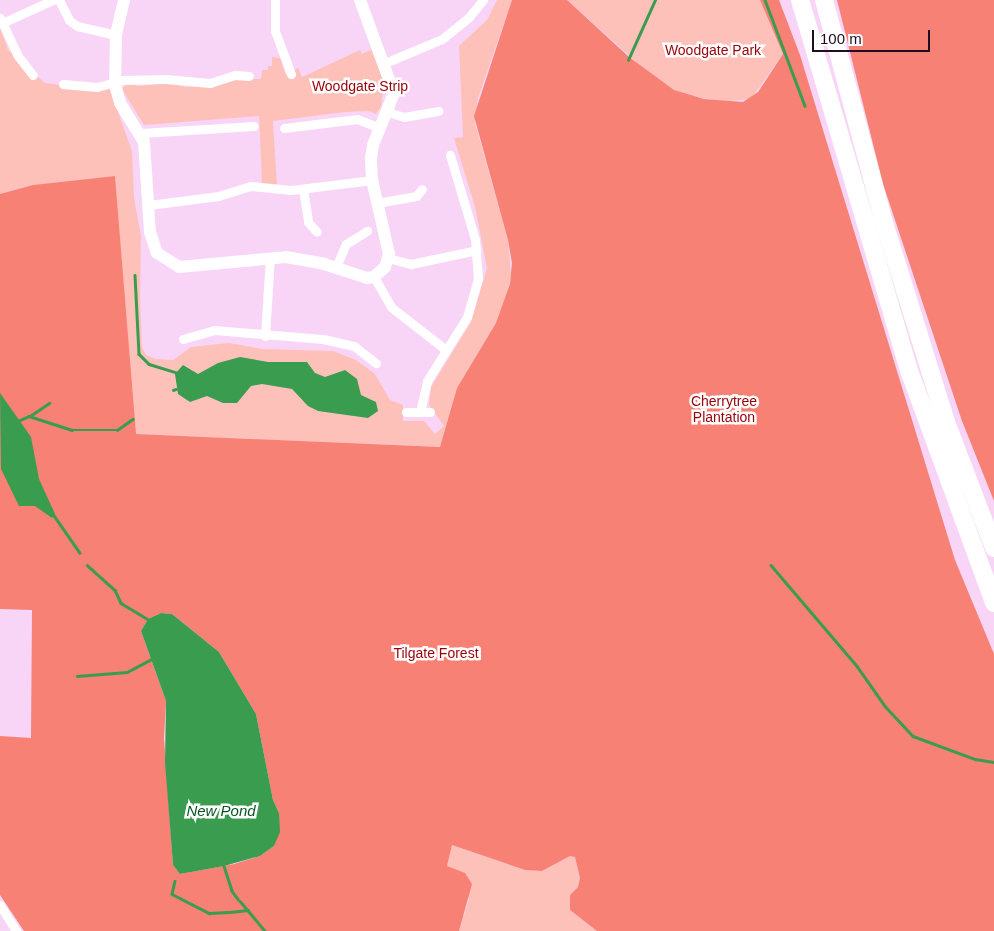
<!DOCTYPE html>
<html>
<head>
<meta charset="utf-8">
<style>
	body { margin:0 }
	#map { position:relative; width:994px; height:931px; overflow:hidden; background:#f8d5f6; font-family:Helvetica,sans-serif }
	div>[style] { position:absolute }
	.green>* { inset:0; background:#fec1b9 }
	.forest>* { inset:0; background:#f68174 }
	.water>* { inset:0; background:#3a9c4f }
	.stream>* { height:2.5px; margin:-1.25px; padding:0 1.25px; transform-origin:1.25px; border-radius:1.25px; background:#3a9c4f }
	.street>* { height:9px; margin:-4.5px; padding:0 4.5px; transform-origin:4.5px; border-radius:4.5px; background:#fff }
	.secondary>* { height:12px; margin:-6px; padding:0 6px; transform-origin:6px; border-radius:6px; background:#fff }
	.highway>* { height:18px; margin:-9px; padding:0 9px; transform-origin:9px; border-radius:9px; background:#fff }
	span { translate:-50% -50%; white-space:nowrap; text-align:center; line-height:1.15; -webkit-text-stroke:5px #fff; paint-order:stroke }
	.park-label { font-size:14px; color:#990008 }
	.water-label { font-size:15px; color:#0c5321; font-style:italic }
	.scale { position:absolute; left:812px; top:30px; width:118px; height:22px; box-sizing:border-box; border:2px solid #210d21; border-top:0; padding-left:6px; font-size:15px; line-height:18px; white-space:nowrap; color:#210d21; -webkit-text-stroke:4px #fff; paint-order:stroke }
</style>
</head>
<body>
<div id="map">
	<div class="green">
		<i style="clip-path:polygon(497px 0,512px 0,478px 98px,475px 123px,508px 240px,511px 275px,507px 297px,496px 323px,457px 388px,440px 447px,135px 434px,115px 176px,33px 185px,0 194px,0 27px,8px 50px,45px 83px,61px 85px,61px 89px,97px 91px,109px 87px,132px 151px,134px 198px,141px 236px,140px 301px,142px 347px,146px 355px,155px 359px,173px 360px,191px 347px,229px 343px,263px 349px,333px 351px,356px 360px,375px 374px,390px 400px,403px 405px,403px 421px,424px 421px,435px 434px,444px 426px,429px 405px,431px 387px,471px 322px,487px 268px,475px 207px,454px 138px,463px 137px,459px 46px,487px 20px)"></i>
		<i style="clip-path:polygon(567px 0,760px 0,783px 54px,751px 99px,728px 101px,692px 97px,674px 90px,645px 70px)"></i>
		<i style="clip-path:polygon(368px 42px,384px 81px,381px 106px,376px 114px,368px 111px,345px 112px,273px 121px,277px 186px,262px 184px,259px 116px,144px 125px,123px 91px,123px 87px,131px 83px,138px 86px,170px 83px,186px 87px,221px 84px,233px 79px,261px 79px,262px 70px,268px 70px,268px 66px,272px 66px,272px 57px,280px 58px,285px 73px,293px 80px,294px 70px,298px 68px,302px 77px,360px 50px,362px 54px,371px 50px)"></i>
		<i style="clip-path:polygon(452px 845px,525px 870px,542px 871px,570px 856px,575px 857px,580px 878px,578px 887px,570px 895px,570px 910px,597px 931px,459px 931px,469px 899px,447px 866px)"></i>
	</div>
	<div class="forest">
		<i style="clip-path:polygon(evenodd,512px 0,567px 0,629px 57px,674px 90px,704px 99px,743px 102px,758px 92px,783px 54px,760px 0,779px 0,800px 55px,955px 560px,994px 654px,994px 931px,597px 931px,570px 910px,570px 895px,578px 887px,580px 878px,575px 857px,570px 856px,542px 871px,525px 870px,452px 845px,447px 866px,465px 873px,472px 884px,459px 931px,24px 931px,0 895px,0 736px,31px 738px,32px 610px,0 609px,0 194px,33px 185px,115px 176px,136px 434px,440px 447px,457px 388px,496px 323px,510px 284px,512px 263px,508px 240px,474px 116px,512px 0,161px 613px,172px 614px,219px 652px,256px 714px,273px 800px,279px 813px,274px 846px,260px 856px,234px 864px,180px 874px,173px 865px,164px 738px,166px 701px,141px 631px,148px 619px,161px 613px)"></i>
		<i style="clip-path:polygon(837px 0,994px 0,994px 501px,962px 421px,883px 184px)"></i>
	</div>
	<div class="water">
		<i style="clip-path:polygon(240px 357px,268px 362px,307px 362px,315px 373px,325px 377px,345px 370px,357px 379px,361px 395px,376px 402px,378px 411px,368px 418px,318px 411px,308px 406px,292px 389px,262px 384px,251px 386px,237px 403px,223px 403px,207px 396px,190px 402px,178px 394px,175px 374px,183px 365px,198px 374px,218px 363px)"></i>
		<i style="clip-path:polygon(0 393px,31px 437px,39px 479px,55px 514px,52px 518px,35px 506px,19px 506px,1px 469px)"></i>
		<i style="clip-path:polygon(161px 613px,172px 614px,219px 652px,256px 714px,273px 800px,279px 813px,280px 832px,274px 846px,260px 856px,224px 866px,180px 874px,173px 865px,165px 762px,166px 701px,141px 631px,148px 619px)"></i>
	</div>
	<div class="stream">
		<i style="left:765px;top:0;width:113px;rotate:69.3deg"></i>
		<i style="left:628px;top:60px;width:66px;rotate:-65.8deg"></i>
		<i style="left:135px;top:275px;width:79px;rotate:87.1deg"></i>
		<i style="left:139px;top:354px;width:14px;rotate:45deg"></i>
		<i style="left:149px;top:364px;width:28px;rotate:17deg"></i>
		<i style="left:173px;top:390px;width:3px;rotate:-18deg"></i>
		<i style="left:30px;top:416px;width:23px;rotate:-34deg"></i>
		<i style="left:18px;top:421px;width:12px;rotate:-24deg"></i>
		<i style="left:29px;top:416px;width:45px;rotate:18deg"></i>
		<i style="left:72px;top:430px;width:45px"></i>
		<i style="left:117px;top:430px;width:19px;rotate:-35deg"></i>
		<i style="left:53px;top:514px;width:47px;rotate:55.3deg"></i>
		<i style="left:87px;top:565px;width:38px;rotate:42deg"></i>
		<i style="left:115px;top:590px;width:14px;rotate:65deg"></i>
		<i style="left:121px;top:603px;width:31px;rotate:31deg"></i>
		<i style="left:771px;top:565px;width:133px;rotate:49.6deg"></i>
		<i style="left:857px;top:666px;width:49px;rotate:55deg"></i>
		<i style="left:885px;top:706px;width:41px;rotate:47deg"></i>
		<i style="left:913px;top:736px;width:66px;rotate:20.4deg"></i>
		<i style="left:975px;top:759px;width:19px;rotate:9deg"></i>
		<i style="left:77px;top:676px;width:50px;rotate:-4.6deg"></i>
		<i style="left:127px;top:672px;width:27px;rotate:-28deg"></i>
		<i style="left:224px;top:866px;width:26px;rotate:72deg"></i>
		<i style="left:232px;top:891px;width:10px;rotate:53deg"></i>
		<i style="left:175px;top:881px;width:13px;rotate:103deg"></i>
		<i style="left:172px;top:894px;width:42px;rotate:27.2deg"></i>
		<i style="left:209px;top:913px;width:19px;rotate:-3deg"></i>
		<i style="left:240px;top:901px;width:39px;rotate:50deg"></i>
		<i style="left:230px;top:912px;width:18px;rotate:-6deg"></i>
	</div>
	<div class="street">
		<i style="left:59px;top:0;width:22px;rotate:63deg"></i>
		<i style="left:69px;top:20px;width:10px;rotate:37deg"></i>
		<i style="left:77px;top:26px;width:40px;rotate:13deg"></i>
		<i style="left:275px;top:0;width:31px;rotate:90deg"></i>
		<i style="left:275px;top:31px;width:46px;rotate:69.6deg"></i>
		<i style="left:0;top:18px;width:42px;rotate:64.7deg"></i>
		<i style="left:18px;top:56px;width:24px;rotate:52deg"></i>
		<i style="left:2px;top:23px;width:56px;rotate:-24.3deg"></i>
		<i style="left:385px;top:63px;width:62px;rotate:-22.8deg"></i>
		<i style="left:442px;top:39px;width:35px;rotate:-39deg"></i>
		<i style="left:469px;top:17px;width:22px;rotate:-51deg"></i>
		<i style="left:63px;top:84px;width:34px;rotate:5deg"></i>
		<i style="left:97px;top:87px;width:27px;rotate:-15deg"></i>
		<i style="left:123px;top:80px;width:43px;rotate:-1.3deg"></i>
		<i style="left:166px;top:79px;width:44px;rotate:5.2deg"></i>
		<i style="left:210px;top:83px;width:26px;rotate:-18deg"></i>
		<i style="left:235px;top:75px;width:14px;rotate:4deg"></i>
		<i style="left:387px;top:112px;width:18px;rotate:16deg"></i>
		<i style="left:404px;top:117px;width:35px;rotate:-10deg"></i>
		<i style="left:284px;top:128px;width:74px;rotate:-7deg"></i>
		<i style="left:357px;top:119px;width:25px;rotate:21deg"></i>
		<i style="left:141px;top:133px;width:113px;rotate:-3.5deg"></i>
		<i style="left:303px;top:189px;width:33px;rotate:81deg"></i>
		<i style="left:308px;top:222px;width:13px;rotate:48deg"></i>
		<i style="left:377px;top:203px;width:40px;rotate:-10deg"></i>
		<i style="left:416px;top:196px;width:9px;rotate:-49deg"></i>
		<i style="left:149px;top:205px;width:70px;rotate:-7.4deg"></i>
		<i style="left:218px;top:196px;width:34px;rotate:-17deg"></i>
		<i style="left:250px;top:186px;width:41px;rotate:5.6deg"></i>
		<i style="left:291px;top:190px;width:82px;rotate:-7deg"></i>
		<i style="left:388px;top:258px;width:24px;rotate:15deg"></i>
		<i style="left:411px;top:264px;width:67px;rotate:-12deg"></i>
		<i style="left:336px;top:267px;width:25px;rotate:-67deg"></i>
		<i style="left:346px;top:244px;width:25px;rotate:-32deg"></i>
		<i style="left:374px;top:277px;width:34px;rotate:60deg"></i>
		<i style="left:391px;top:307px;width:70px;rotate:38deg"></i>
		<i style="left:265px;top:336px;width:79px;rotate:-86.4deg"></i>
		<i style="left:183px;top:339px;width:33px;rotate:-16deg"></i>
		<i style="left:215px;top:330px;width:108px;rotate:4.8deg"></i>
		<i style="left:323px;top:339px;width:32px;rotate:13deg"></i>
		<i style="left:354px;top:346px;width:28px;rotate:38deg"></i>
		<i style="left:406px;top:412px;width:24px"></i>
		<i style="left:420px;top:412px;width:32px;rotate:-77deg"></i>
		<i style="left:427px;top:381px;width:75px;rotate:-58deg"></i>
		<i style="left:467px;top:317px;width:40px;rotate:-74deg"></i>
		<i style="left:478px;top:279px;width:40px;rotate:-94.3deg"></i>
		<i style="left:475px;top:239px;width:88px;rotate:-106.6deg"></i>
		<i style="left:0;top:905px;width:31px;rotate:58deg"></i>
	</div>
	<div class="secondary">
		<i style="left:124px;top:0;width:36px;rotate:103deg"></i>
		<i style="left:116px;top:35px;width:50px;rotate:91.1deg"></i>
		<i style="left:115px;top:85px;width:19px;rotate:74deg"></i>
		<i style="left:120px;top:103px;width:46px;rotate:58.4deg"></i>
		<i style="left:144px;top:142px;width:90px;rotate:86.2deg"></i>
		<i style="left:150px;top:232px;width:22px;rotate:72deg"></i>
		<i style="left:157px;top:253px;width:26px;rotate:32deg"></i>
		<i style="left:179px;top:267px;width:107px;rotate:-5.3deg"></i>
		<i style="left:286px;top:257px;width:39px;rotate:10deg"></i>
		<i style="left:324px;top:264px;width:45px;rotate:18deg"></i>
		<i style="left:367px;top:278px;width:7px;rotate:-8deg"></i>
		<i style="left:374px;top:277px;width:15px;rotate:-42deg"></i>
		<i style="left:385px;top:267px;width:14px;rotate:-73deg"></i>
		<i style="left:389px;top:254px;width:76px;rotate:-102.9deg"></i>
		<i style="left:372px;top:180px;width:22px;rotate:-93deg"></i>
		<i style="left:371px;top:158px;width:13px;rotate:-81deg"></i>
		<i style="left:373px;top:145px;width:56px;rotate:-68deg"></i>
		<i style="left:394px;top:93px;width:99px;rotate:-110.1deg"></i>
	</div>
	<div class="highway">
		<i style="left:800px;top:0;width:389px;rotate:73.6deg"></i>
		<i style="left:910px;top:373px;width:245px;rotate:69.9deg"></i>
		<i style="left:824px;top:0;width:234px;rotate:74.9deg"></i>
		<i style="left:885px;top:226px;width:205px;rotate:72.7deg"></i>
		<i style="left:946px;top:422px;width:135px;rotate:69.1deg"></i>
	</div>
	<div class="park-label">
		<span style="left:713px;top:50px">Woodgate Park</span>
		<span style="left:360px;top:86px">Woodgate Strip</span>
		<span style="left:724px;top:409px">Cherrytree<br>Plantation</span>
		<span style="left:436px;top:653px">Tilgate Forest</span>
	</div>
	<div class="water-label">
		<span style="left:221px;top:811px">New Pond</span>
	</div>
	<div class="scale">100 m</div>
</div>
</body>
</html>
